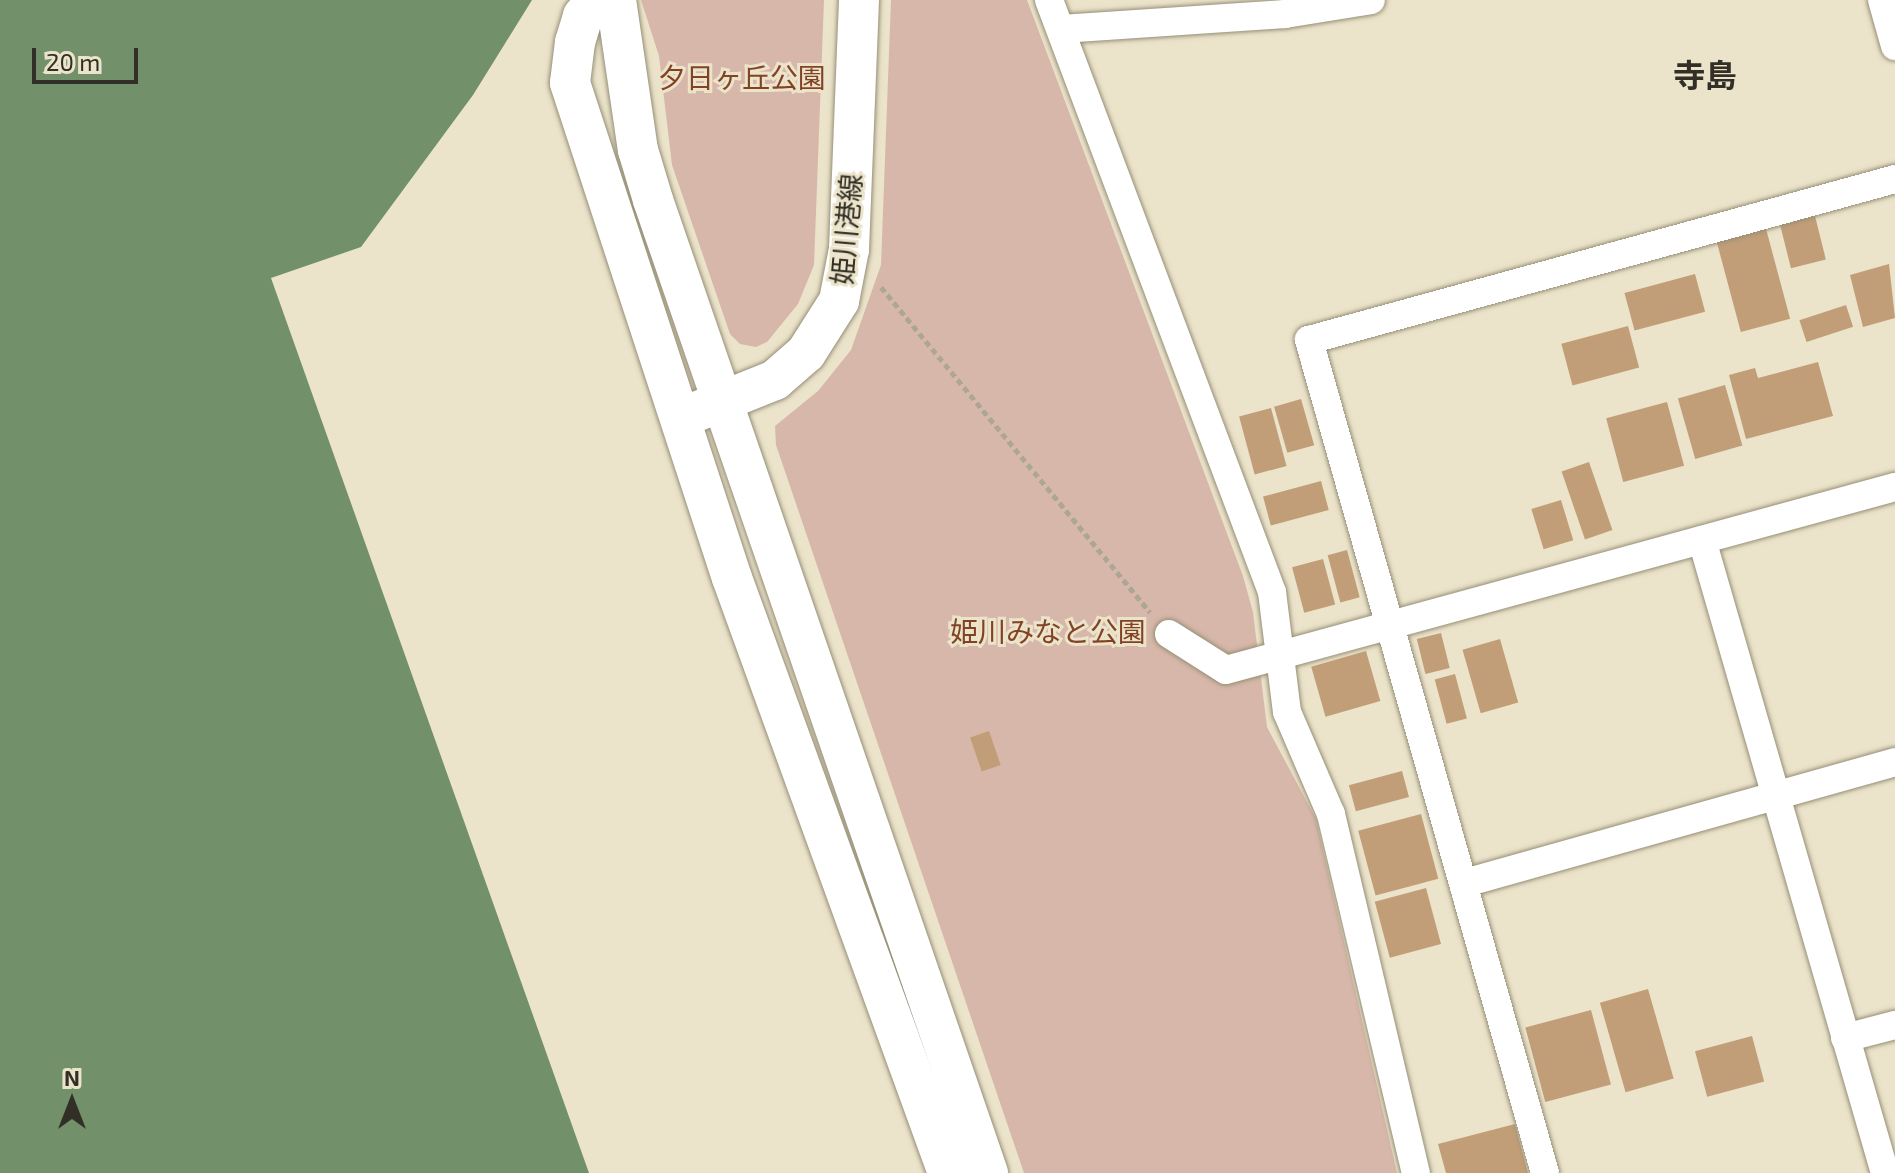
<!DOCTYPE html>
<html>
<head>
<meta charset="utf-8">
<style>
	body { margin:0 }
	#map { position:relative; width:1895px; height:1173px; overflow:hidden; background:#ebe3ca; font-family:"Exo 2","Noto Sans JP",sans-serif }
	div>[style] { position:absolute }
	.green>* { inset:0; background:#d7b7a9 }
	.water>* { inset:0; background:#729069 }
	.building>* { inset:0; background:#c19e78; transform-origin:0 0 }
	.path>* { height:5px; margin-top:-2.5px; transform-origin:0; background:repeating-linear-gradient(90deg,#aca692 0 6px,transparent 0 10px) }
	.roads { filter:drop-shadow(0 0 2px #968f77) drop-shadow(0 0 2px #968f77) }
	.street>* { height:28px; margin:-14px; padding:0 14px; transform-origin:14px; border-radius:14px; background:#fff }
	.secondary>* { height:40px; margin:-20px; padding:0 20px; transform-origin:20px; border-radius:20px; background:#fff }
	span { translate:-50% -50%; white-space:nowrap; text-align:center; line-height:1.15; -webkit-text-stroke:6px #ebe3ca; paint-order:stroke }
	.park-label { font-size:28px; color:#824324 }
	.street-label { font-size:28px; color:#322f26 }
	.quarter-label { font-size:32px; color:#322f26; font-weight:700 }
	.north { position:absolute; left:32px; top:1061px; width:80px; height:80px; -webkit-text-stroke:6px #ebe3ca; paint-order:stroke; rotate:0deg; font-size:22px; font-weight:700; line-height:32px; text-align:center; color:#322f26 }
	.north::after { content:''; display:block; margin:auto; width:28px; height:36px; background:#322f26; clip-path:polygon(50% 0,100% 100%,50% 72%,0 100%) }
	.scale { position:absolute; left:32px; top:48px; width:106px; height:36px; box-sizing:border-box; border:4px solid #322f26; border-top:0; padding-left:10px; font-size:24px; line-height:28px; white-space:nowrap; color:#322f26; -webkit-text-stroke:6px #ebe3ca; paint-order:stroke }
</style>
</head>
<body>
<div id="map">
	<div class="green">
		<i style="clip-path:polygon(641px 0,824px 0,814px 265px,798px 304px,767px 342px,756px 347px,740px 344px,730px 334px,672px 165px,659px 56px)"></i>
		<i style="clip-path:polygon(891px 0,1027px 0,1243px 576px,1253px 612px,1267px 727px,1316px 819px,1397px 1173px,1024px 1173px,776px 445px,775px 426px,818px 391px,851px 350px,881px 265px)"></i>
	</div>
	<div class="water">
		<i style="clip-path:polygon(0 0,532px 0,473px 95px,361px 247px,271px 278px,589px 1173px,0 1173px)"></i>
	</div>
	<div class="building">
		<i style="left:1814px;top:212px;width:49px;height:36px;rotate:76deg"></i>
		<i style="left:1765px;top:225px;width:97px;height:51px;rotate:75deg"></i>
		<i style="clip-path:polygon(1889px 264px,1895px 318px,1863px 327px,1850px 275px)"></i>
		<i style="left:1695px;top:274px;width:39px;height:73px;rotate:75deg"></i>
		<i style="left:1846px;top:305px;width:23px;height:49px;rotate:72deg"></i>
		<i style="left:1628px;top:326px;width:43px;height:69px;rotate:75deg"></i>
		<i style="clip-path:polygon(1818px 362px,1833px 416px,1746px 439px,1729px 375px,1755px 368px,1758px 378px)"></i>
		<i style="left:1725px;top:385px;width:63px;height:49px;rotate:74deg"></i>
		<i style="left:1301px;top:399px;width:48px;height:28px;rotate:74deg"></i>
		<i style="left:1667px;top:402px;width:66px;height:63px;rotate:75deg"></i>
		<i style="left:1271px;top:408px;width:60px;height:33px;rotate:75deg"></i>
		<i style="left:1589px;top:462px;width:72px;height:29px;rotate:71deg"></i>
		<i style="left:1321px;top:481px;width:30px;height:60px;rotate:75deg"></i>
		<i style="left:1561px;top:500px;width:42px;height:31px;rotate:73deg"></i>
		<i style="left:1347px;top:550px;width:49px;height:20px;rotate:75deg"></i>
		<i style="left:1323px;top:559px;width:47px;height:32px;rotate:75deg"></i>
		<i style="left:1441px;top:633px;width:36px;height:25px;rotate:76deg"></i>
		<i style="left:1500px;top:639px;width:66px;height:39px;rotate:74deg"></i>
		<i style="left:1366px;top:651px;width:52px;height:57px;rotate:74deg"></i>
		<i style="left:1455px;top:674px;width:46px;height:21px;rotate:75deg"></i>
		<i style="left:989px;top:731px;width:36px;height:20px;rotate:71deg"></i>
		<i style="left:1402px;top:771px;width:27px;height:55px;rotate:75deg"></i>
		<i style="left:1421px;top:814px;width:67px;height:65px;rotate:75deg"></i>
		<i style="left:1426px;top:888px;width:58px;height:53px;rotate:75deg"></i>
		<i style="left:1648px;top:989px;width:93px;height:50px;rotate:74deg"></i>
		<i style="left:1591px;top:1010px;width:77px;height:68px;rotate:75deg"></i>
		<i style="left:1752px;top:1036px;width:47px;height:59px;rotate:75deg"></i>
		<i style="clip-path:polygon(1515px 1124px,1528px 1173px,1446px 1173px,1438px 1144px)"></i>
	</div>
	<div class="path">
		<i style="left:881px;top:287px;width:422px;rotate:50.4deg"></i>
	</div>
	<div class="roads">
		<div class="street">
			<i style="left:1049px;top:0;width:633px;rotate:69.36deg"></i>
			<i style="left:1272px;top:592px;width:121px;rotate:82.9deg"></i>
			<i style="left:1287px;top:712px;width:111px;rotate:66.7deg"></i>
			<i style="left:1331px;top:814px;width:369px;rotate:76.7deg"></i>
			<i style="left:1882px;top:0;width:48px;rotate:74.2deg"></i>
			<i style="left:1061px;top:29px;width:225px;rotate:-3.8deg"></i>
			<i style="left:1285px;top:14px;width:87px;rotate:-9.2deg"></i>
			<i style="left:1702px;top:540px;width:659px;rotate:73.88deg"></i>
			<i style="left:1169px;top:634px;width:67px;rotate:32.3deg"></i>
			<i style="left:1226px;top:670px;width:694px;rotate:-15.3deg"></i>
			<i style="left:1465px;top:883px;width:447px;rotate:-15.7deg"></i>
			<i style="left:1845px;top:1038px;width:52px;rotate:-14.6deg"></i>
			<i style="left:1545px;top:1173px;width:866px;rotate:-105.82deg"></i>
			<i style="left:1309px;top:340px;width:608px;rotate:-15.36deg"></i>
		</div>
		<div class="secondary">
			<i style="left:596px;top:0;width:21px;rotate:129deg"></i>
			<i style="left:583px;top:16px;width:27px;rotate:107deg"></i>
			<i style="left:575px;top:42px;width:41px;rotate:97deg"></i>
			<i style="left:570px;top:83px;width:521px;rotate:71.88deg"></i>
			<i style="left:732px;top:578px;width:633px;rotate:70.05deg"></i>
			<i style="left:616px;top:0;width:152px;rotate:81.7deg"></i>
			<i style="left:638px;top:150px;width:52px;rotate:73.3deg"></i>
			<i style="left:653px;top:200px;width:1029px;rotate:71deg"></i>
			<i style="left:698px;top:411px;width:83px;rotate:-21.9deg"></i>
			<i style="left:775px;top:380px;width:41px;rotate:-41.1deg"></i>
			<i style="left:806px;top:353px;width:62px;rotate:-57.6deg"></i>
			<i style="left:839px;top:301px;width:53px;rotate:-79.1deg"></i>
			<i style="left:849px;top:249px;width:249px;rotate:-87.7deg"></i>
		</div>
	</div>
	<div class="park-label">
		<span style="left:742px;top:77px">夕日ヶ丘公園</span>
		<span style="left:1048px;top:631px">姫川みなと公園</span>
	</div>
	<div class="street-label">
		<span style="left:846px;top:229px;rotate:-85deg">姫川港線</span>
	</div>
	<div class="quarter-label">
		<span style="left:1705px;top:74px">寺島</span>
	</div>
	<div class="north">N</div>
	<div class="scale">20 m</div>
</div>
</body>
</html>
